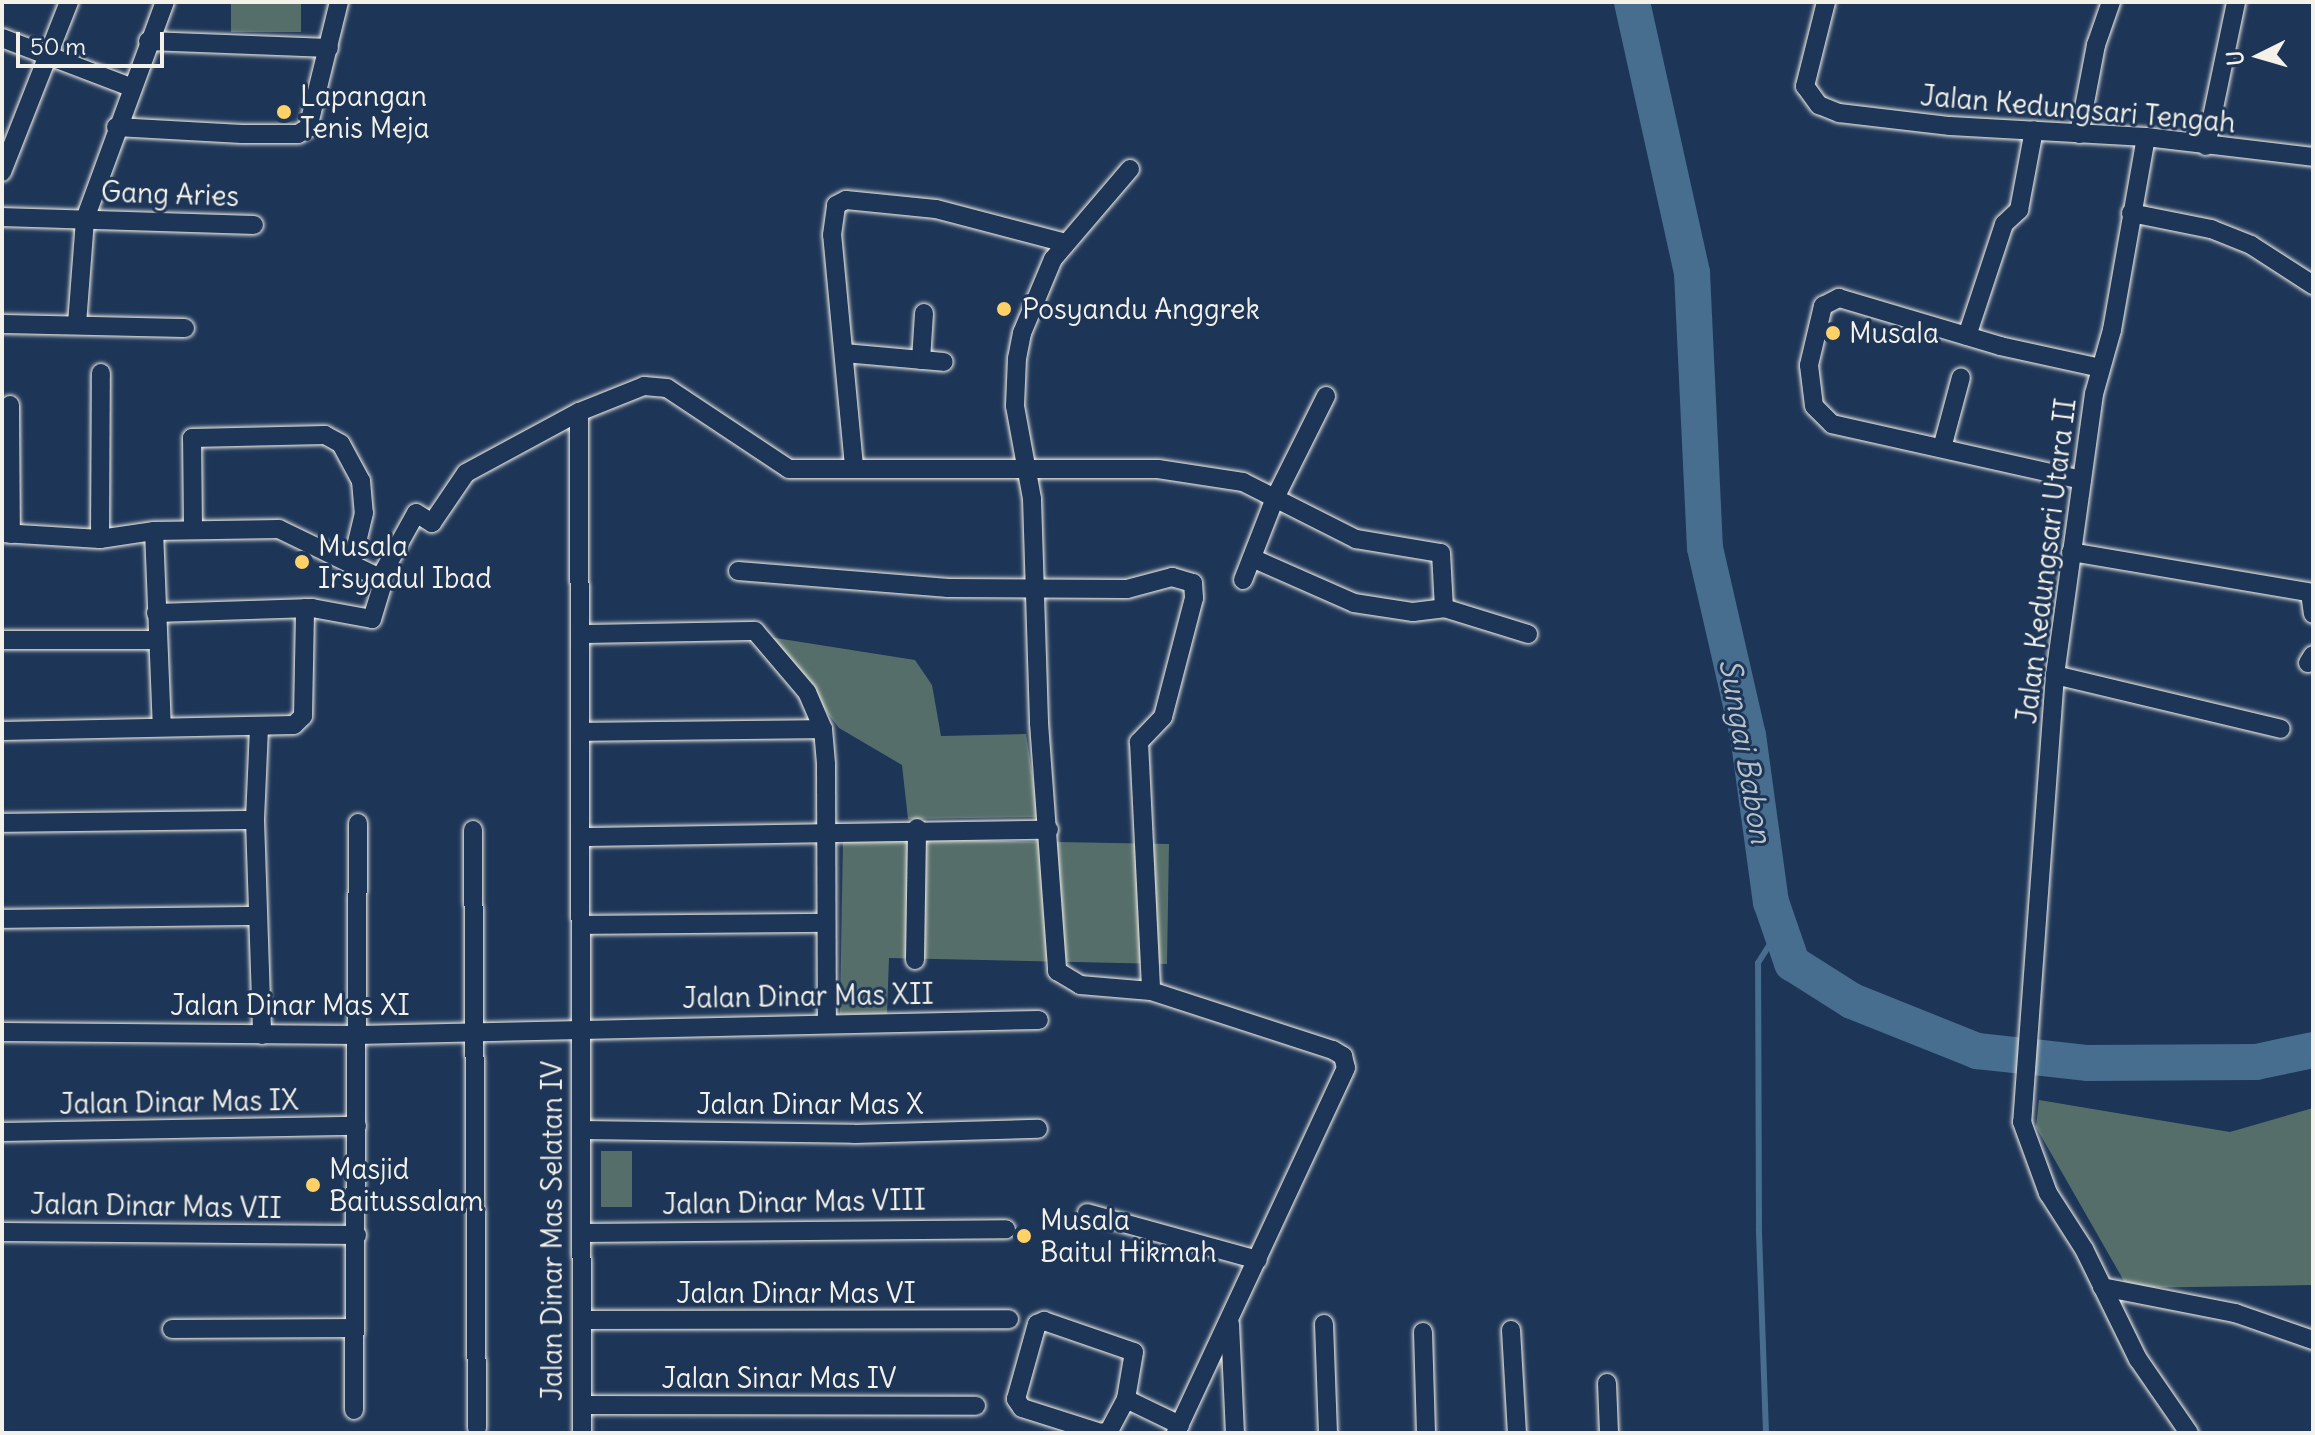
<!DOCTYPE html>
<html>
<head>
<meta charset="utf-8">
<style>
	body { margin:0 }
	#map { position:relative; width:2315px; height:1435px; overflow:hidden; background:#1d3557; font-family:Delius,sans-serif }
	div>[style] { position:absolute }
	.green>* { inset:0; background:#566e6a; transform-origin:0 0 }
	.stream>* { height:6px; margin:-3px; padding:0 3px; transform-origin:3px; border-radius:3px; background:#476d8f }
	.river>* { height:36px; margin:-18px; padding:0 18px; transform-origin:18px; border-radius:18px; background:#476d8f }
	.roads { filter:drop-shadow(0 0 2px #f4f1e8) drop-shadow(0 0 2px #f4f1e8) }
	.street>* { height:18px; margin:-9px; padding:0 9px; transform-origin:9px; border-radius:9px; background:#1d3557 }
	.dots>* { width:22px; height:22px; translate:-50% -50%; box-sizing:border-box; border:4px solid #1d3557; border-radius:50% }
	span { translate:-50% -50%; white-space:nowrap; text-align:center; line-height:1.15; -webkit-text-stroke:6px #1d3557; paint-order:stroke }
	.poi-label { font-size:28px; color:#f4f1e8 }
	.left { translate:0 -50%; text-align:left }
	.street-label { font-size:28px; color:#f4f1e8 }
	.water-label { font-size:30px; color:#b7c3c9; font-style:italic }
	.frame { position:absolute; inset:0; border:4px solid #f4f1e8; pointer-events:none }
	.north { position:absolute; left:2219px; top:16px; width:80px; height:80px; -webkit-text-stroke:6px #1d3557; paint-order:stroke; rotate:265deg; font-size:22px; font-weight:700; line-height:32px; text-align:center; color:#f4f1e8 }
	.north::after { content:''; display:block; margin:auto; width:28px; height:36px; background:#f4f1e8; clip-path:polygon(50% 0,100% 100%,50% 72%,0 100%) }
	.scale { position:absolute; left:16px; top:32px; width:148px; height:36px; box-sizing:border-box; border:4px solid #f4f1e8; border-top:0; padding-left:10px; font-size:24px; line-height:28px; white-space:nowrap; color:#f4f1e8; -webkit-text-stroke:6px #1d3557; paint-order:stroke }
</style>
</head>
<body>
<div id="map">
	<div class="green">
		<i style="left:231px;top:2px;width:70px;height:30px"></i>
		<i style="clip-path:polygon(769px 637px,915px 660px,932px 685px,941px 736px,1026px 734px,1039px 817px,908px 819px,902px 765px,839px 728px)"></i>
		<i style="clip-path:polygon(843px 838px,1169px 844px,1167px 964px,889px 958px,887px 1014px,840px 1014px)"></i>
		<i style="clip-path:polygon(2039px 1100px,2230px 1132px,2313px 1108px,2313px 1285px,2128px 1288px,2036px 1127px)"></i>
		<i style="left:632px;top:1151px;width:56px;height:31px;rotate:90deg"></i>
	</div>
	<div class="stream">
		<i style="left:1766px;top:1433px;width:204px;rotate:-92deg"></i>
		<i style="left:1759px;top:1229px;width:266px;rotate:-90.2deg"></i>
		<i style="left:1758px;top:963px;width:41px;rotate:-57.8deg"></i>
	</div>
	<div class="river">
		<i style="left:1632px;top:2px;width:278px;rotate:77.5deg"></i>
		<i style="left:1692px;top:273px;width:275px;rotate:87.3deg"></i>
		<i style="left:1705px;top:548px;width:192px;rotate:77.1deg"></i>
		<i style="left:1748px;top:735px;width:169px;rotate:82.2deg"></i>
		<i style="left:1771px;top:902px;width:65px;rotate:71deg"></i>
		<i style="left:1792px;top:963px;width:71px;rotate:32.3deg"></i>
		<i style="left:1852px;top:1001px;width:135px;rotate:21.8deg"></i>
		<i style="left:1977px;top:1051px;width:112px;rotate:6.2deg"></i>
		<i style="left:2088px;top:1063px;width:168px;rotate:-0.3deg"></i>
		<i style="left:2256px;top:1062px;width:58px;rotate:-11.9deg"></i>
	</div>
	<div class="roads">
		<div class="street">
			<i style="left:1826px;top:2px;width:87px;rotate:104deg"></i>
			<i style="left:1805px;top:86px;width:24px;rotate:54deg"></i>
			<i style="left:1819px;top:105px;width:22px;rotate:22deg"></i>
			<i style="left:1839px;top:113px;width:112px;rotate:6.7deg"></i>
			<i style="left:1950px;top:126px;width:196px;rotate:3.2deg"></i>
			<i style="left:2146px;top:137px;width:168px;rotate:6.8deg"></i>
			<i style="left:2px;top:38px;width:137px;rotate:20.9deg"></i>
			<i style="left:148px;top:41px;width:181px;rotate:2.2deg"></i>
			<i style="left:116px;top:127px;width:126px;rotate:3.2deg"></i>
			<i style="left:242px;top:134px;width:56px"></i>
			<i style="left:298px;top:134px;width:12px;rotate:-31deg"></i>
			<i style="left:308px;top:128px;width:130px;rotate:-76.2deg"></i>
			<i style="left:2079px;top:134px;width:91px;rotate:-79.2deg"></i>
			<i style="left:2096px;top:45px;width:46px;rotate:-70.8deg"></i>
			<i style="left:2146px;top:137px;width:196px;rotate:100deg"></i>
			<i style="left:2112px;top:330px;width:66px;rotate:105.7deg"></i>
			<i style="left:2094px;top:394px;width:284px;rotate:97.9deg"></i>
			<i style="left:2055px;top:675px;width:448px;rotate:94.2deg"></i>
			<i style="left:2022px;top:1122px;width:76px;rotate:69.9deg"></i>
			<i style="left:2048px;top:1193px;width:67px;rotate:57.3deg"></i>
			<i style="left:2084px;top:1249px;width:123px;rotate:63.9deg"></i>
			<i style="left:2138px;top:1359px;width:90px;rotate:55.4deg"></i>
			<i style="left:2206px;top:146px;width:147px;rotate:-78.2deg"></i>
			<i style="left:1130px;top:169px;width:118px;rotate:130.5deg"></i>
			<i style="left:1053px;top:259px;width:80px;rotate:112.7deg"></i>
			<i style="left:1022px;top:333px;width:25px;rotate:101deg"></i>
			<i style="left:1017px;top:358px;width:48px;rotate:92.4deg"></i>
			<i style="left:1015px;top:406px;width:95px;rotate:79.6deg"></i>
			<i style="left:1032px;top:499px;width:224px;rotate:88.2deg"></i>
			<i style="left:1039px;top:723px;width:249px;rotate:85.8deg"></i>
			<i style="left:1057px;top:971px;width:27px;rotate:31deg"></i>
			<i style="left:1080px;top:985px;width:71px;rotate:4.8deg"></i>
			<i style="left:1151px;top:991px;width:191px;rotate:18deg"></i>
			<i style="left:1333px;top:1050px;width:12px;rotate:31deg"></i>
			<i style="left:1343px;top:1056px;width:12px;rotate:76deg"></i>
			<i style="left:1346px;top:1068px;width:403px;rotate:115deg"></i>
			<i style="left:2px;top:172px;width:183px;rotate:-68.5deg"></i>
			<i style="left:2131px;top:213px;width:82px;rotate:11.3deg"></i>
			<i style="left:2211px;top:229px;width:43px;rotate:21.8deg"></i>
			<i style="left:2251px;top:245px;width:74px;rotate:32.8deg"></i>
			<i style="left:2px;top:217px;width:252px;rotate:1.8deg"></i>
			<i style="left:2px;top:324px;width:183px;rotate:1.3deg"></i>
			<i style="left:77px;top:324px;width:105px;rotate:-85.6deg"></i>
			<i style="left:85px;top:219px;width:231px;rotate:-69.8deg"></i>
			<i style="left:1967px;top:336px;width:118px;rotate:-71.7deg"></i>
			<i style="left:2004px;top:224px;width:21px;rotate:-43deg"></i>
			<i style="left:2019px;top:210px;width:81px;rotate:-79.4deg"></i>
			<i style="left:844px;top:353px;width:100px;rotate:5.1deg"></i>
			<i style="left:921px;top:360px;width:47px;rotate:-86.3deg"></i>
			<i style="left:10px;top:405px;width:129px;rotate:89.6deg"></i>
			<i style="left:579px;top:412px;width:1021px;rotate:89.83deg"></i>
			<i style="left:1942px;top:448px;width:73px;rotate:-75deg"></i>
			<i style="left:854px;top:466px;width:232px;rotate:-95.4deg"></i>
			<i style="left:832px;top:235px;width:30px;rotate:-82deg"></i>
			<i style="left:836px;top:205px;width:11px;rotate:-27deg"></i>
			<i style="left:846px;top:200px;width:90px;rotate:5.7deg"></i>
			<i style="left:936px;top:209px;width:134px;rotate:14.7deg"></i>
			<i style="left:2082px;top:480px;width:256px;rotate:-167.4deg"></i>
			<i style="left:1832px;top:424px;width:25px;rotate:-135deg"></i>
			<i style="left:1814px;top:406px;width:41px;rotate:-97deg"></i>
			<i style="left:1809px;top:365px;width:61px;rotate:-76.7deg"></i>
			<i style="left:1823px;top:306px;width:18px;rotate:-27deg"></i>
			<i style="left:1839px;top:298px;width:168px;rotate:16.6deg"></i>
			<i style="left:2000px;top:346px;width:103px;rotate:12.3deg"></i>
			<i style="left:193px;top:529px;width:91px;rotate:-90.6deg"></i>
			<i style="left:192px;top:438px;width:133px;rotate:-1.3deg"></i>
			<i style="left:325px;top:435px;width:18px;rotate:29deg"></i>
			<i style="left:341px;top:444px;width:42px;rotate:61.6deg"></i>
			<i style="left:361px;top:481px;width:32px;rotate:85deg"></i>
			<i style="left:364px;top:513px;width:51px;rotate:103.5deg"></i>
			<i style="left:154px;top:531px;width:196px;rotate:87.7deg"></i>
			<i style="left:2px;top:533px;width:98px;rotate:3.5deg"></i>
			<i style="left:100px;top:539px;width:55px;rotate:-8.4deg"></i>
			<i style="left:154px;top:531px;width:125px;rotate:-0.9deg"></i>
			<i style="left:279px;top:529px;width:112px;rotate:25.9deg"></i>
			<i style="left:100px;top:539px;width:166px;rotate:-89.7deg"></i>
			<i style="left:2071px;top:552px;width:245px;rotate:9.6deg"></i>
			<i style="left:1252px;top:558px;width:111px;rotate:23.8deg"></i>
			<i style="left:1354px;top:603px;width:60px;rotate:8.7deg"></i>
			<i style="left:1413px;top:612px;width:31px;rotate:-7deg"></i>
			<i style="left:1444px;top:608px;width:88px;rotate:17.2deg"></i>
			<i style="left:738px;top:571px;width:211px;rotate:4.6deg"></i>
			<i style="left:948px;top:588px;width:179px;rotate:0.3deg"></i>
			<i style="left:1127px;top:589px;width:47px;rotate:-14.9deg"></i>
			<i style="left:1172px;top:577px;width:22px;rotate:16deg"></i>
			<i style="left:1193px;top:583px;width:15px;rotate:86deg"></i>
			<i style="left:1194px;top:598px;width:123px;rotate:104.6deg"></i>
			<i style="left:1163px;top:717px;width:35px;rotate:134deg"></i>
			<i style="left:1139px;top:742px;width:249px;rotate:87.2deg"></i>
			<i style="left:1243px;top:580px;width:88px;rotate:-68.7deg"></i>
			<i style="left:1275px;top:498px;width:114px;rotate:-63.4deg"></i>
			<i style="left:2310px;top:593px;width:21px;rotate:82deg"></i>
			<i style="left:156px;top:613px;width:156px;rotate:-1.8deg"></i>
			<i style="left:312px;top:608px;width:61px;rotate:10.4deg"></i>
			<i style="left:372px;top:619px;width:34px;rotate:-73deg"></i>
			<i style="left:382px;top:586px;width:8px;rotate:-104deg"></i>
			<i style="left:380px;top:578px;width:74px;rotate:-61deg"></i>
			<i style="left:416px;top:513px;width:19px;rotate:32deg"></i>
			<i style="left:432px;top:523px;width:60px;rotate:-55.8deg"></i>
			<i style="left:466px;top:473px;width:128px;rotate:-28.4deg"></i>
			<i style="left:579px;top:412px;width:70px;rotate:-21.8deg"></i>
			<i style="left:644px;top:386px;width:23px;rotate:5deg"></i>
			<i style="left:667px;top:388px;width:146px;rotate:33.6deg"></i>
			<i style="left:789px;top:469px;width:369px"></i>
			<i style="left:1158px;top:469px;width:86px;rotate:8.7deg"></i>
			<i style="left:1243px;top:482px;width:127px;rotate:26.8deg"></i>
			<i style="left:1356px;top:539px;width:86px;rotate:9.4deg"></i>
			<i style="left:1441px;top:553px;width:55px;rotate:86.9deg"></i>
			<i style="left:581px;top:634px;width:174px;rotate:-1deg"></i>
			<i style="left:755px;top:631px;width:80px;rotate:49.6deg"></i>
			<i style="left:807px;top:692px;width:40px;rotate:66.6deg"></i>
			<i style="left:823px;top:729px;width:36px;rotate:85deg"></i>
			<i style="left:826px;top:765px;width:258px;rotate:89.8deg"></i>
			<i style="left:2px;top:640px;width:155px"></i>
			<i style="left:2308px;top:663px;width:9px;rotate:-58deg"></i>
			<i style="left:2055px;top:675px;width:232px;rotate:13.4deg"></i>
			<i style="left:259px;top:728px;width:92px;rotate:92.5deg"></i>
			<i style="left:255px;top:820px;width:215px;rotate:88.1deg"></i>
			<i style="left:2px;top:731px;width:292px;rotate:-1.2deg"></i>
			<i style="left:294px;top:725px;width:13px;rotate:-45deg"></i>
			<i style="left:303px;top:716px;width:108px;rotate:-88.9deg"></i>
			<i style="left:580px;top:732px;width:243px;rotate:-0.7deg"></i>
			<i style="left:2px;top:823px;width:253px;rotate:-0.7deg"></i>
			<i style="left:473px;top:830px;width:598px;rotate:89.62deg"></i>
			<i style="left:581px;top:837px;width:468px;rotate:-0.9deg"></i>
			<i style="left:2px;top:919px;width:256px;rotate:-0.7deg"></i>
			<i style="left:581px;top:925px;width:244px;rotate:-0.5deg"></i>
			<i style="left:915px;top:960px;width:132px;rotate:-89.1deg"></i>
			<i style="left:2px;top:1032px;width:355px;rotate:0.5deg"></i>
			<i style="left:357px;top:1035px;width:682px;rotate:-1.26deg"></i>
			<i style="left:581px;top:1130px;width:273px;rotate:0.8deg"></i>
			<i style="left:854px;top:1134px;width:184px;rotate:-1.6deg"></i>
			<i style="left:2px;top:1132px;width:355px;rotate:-1deg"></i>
			<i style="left:1087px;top:1213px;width:177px;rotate:15.4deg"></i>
			<i style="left:2px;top:1232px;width:355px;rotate:0.5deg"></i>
			<i style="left:582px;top:1233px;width:424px;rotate:-0.5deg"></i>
			<i style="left:2102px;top:1287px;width:136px;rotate:11.1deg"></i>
			<i style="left:2235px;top:1313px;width:83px;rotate:19.1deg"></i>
			<i style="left:582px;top:1320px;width:427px;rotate:-0.1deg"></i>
			<i style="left:1230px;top:1324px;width:109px;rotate:87.4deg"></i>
			<i style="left:1324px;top:1324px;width:109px;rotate:87.9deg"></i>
			<i style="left:172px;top:1329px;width:181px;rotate:-0.3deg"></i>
			<i style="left:1511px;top:1330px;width:103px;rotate:86.7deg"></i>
			<i style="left:1423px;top:1332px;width:101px;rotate:88.3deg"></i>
			<i style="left:1607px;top:1383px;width:50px;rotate:87.7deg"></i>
			<i style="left:1126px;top:1399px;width:36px;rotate:118deg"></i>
			<i style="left:1109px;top:1431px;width:8px;rotate:166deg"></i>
			<i style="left:1101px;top:1433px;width:83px;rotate:-162.4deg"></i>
			<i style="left:1022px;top:1408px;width:11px;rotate:-124deg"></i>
			<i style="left:1016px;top:1399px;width:78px;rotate:-74.4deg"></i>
			<i style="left:1037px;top:1324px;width:8px;rotate:-23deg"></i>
			<i style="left:1044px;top:1321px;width:95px;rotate:19deg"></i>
			<i style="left:1134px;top:1352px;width:48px;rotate:99.7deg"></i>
			<i style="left:1126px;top:1399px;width:60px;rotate:25.7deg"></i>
			<i style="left:582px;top:1405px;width:394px;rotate:0.1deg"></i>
			<i style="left:354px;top:1410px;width:587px;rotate:-89.61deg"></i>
		</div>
	</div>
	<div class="dots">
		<i style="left:284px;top:112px;background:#ffd166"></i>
		<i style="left:1004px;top:309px;background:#ffd166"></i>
		<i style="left:1833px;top:333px;background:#ffd166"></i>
		<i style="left:302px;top:562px;background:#ffd166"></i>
		<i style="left:313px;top:1185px;background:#ffd166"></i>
		<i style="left:1024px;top:1236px;background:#ffd166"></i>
	</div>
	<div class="poi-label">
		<span class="left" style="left:300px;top:112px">Lapangan<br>Tenis Meja</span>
		<span class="left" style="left:1022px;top:309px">Posyandu Anggrek</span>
		<span class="left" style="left:1849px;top:333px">Musala</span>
		<span class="left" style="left:318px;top:562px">Musala<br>Irsyadul Ibad</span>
		<span class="left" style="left:329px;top:1185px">Masjid<br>Baitussalam</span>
		<span class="left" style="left:1040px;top:1236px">Musala<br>Baitul Hikmah</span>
	</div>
	<div class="street-label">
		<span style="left:2078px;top:109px;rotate:5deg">Jalan Kedungsari Tengah</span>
		<span style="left:170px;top:194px;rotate:2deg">Gang Aries</span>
		<span style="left:2046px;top:561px;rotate:-83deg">Jalan Kedungsari Utara II</span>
		<span style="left:808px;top:996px;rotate:-1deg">Jalan Dinar Mas XII</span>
		<span style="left:290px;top:1005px">Jalan Dinar Mas XI</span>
		<span style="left:179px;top:1102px;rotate:-1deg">Jalan Dinar Mas IX</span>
		<span style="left:810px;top:1104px">Jalan Dinar Mas X</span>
		<span style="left:794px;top:1202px;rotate:-1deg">Jalan Dinar Mas VIII</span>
		<span style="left:156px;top:1206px;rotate:1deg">Jalan Dinar Mas VII</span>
		<span style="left:552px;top:1231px;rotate:-90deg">Jalan Dinar Mas Selatan IV</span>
		<span style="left:796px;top:1293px">Jalan Dinar Mas VI</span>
		<span style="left:779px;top:1378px">Jalan Sinar Mas IV</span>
	</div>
	<div class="water-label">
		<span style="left:1746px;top:751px;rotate:80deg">Sungai Babon</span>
	</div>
	<div class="frame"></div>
	<div class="north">U</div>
	<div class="scale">50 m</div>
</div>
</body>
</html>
